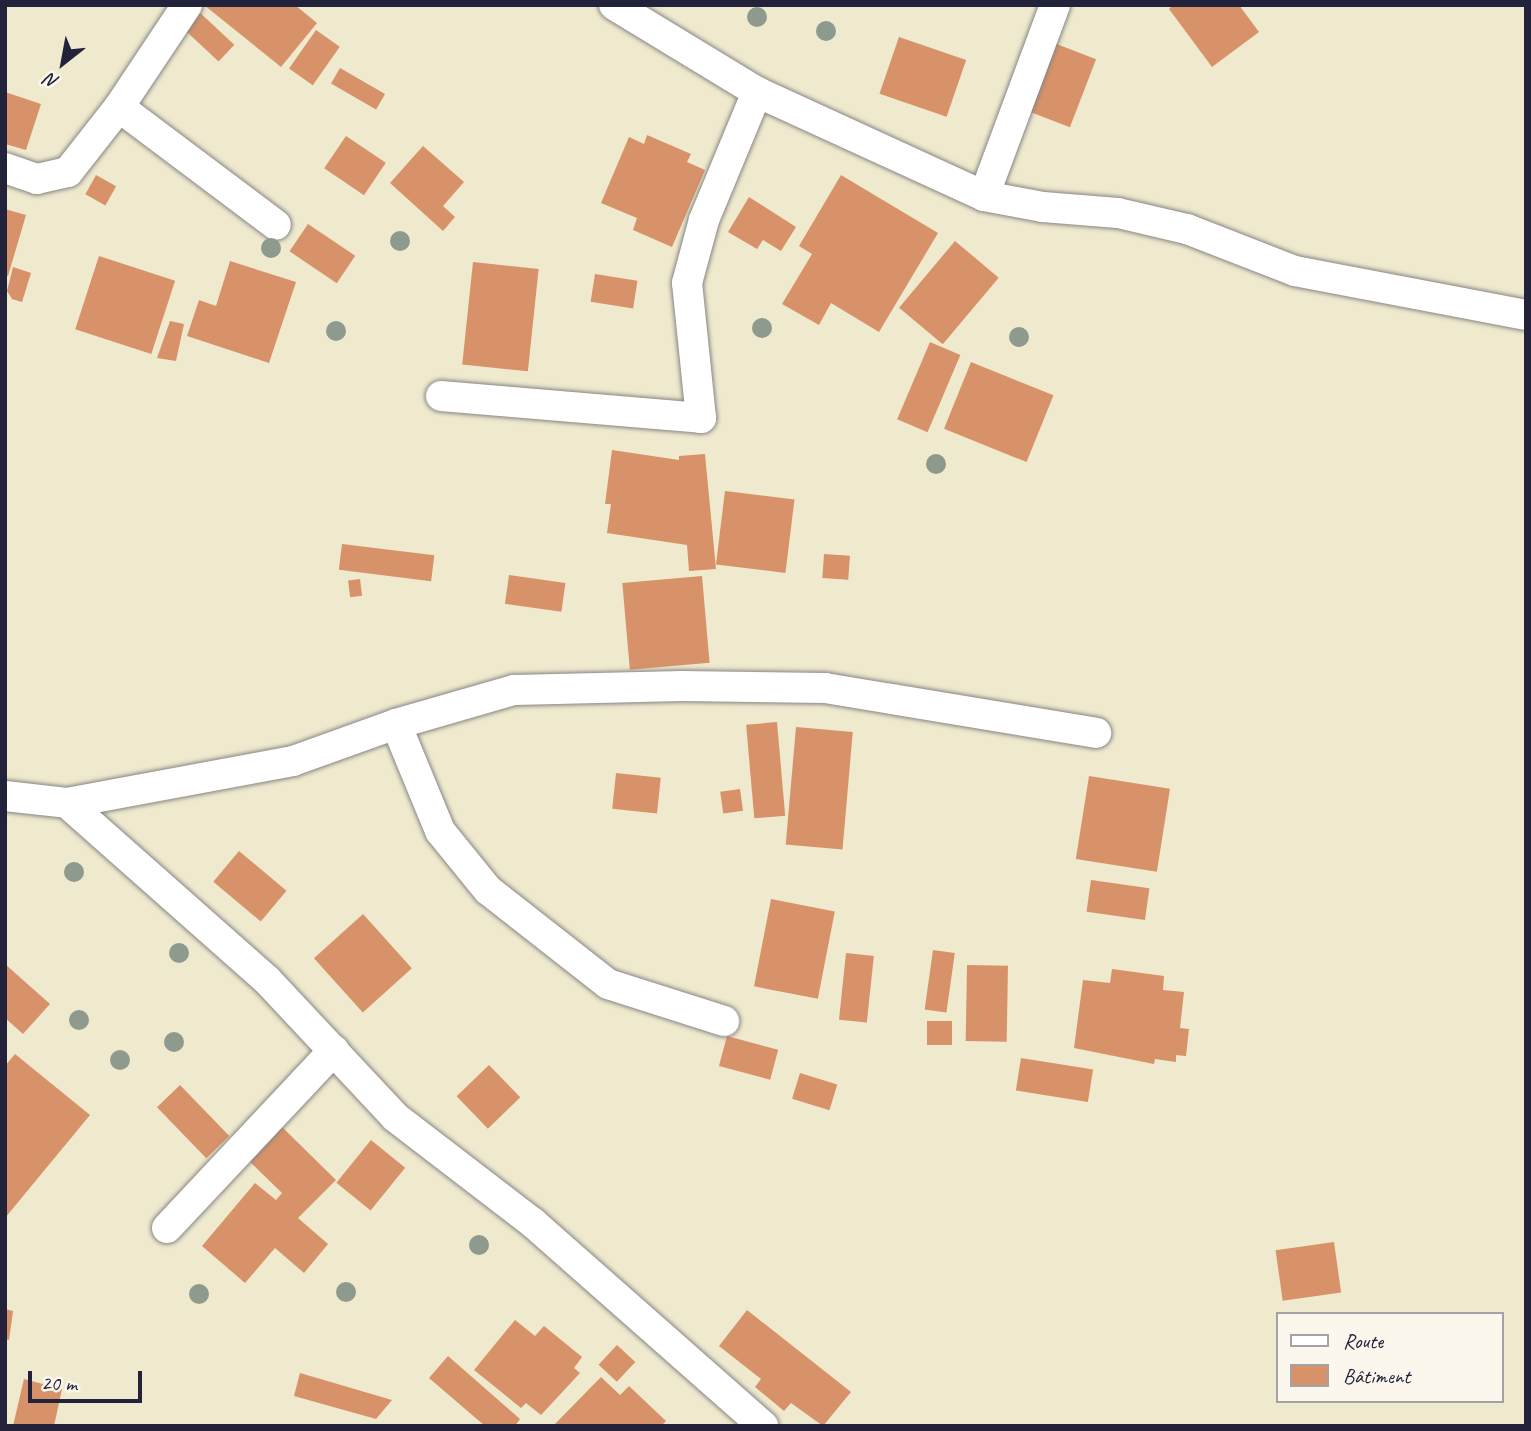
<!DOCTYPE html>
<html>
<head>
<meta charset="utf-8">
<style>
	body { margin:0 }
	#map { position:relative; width:1531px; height:1431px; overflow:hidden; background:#efe9ce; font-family:Caveat,sans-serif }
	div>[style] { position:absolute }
	.building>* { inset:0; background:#d89269; transform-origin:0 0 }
	.roads { filter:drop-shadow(0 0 2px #888684) drop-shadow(0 0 2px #888684) }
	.minor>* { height:30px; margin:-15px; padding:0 15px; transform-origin:15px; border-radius:15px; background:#fff }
	.trees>* { width:20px; height:20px; margin:-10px; border-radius:50%; background:#8e9a8d }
	span { translate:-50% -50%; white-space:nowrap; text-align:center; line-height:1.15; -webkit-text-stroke:6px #fbf7ec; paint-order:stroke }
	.frame { position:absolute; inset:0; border:7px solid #22223b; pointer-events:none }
	.legend { position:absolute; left:1276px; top:1312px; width:228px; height:91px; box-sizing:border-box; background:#fbf7ec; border:2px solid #a4a2a5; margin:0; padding:9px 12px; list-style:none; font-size:21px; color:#22223b }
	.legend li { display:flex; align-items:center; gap:14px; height:35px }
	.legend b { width:35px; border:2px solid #a4a2a5 }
	.north { position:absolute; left:28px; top:28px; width:70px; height:70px; -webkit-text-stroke:5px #fbf7ec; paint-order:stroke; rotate:211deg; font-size:19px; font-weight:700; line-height:28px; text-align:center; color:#22223b }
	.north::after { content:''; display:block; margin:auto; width:24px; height:32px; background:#22223b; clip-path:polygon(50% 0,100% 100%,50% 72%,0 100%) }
	.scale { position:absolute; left:28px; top:1371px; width:114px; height:32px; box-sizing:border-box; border:4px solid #22223b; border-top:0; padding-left:9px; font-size:21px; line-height:24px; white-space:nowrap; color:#22223b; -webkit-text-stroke:5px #fbf7ec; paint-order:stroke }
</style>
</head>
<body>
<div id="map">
	<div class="building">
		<i style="clip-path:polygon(204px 5px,295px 5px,317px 23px,281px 67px)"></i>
		<i style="clip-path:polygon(1173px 5px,1239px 5px,1259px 32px,1212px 67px,1169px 9px)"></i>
		<i style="left:197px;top:10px;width:51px;height:23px;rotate:43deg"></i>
		<i style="left:316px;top:30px;width:29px;height:47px;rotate:35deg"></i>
		<i style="left:899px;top:37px;width:71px;height:60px;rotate:19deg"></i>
		<i style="left:1041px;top:38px;width:59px;height:73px;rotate:21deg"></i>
		<i style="left:340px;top:68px;width:52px;height:18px;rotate:30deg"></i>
		<i style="clip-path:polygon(5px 92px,41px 104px,26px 150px,5px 144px)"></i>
		<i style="clip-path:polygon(647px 135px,691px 154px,687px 162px,705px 170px,672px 247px,633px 230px,637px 218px,601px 203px,629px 137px,644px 144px)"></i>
		<i style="left:346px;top:136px;width:48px;height:39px;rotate:34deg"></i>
		<i style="clip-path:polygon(423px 146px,464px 182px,443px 206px,455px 217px,443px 231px,390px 183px)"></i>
		<i style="left:96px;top:175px;width:23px;height:22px;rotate:29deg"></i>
		<i style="clip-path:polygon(841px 175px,938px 233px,879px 332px,831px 303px,819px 325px,782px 304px,812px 254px,799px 246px)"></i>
		<i style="clip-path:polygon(749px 197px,796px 227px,781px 251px,763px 240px,757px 249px,728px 232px)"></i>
		<i style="clip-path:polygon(5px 209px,26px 215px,8px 276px,5px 275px)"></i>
		<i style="left:308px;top:224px;width:57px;height:33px;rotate:34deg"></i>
		<i style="left:955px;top:241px;width:57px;height:87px;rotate:40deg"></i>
		<i style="left:99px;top:256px;width:80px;height:77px;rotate:18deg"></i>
		<i style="clip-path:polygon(230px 261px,296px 282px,269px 363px,187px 336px,199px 300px,216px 306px)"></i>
		<i style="left:473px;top:262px;width:66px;height:103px;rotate:6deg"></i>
		<i style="clip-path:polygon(13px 267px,31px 273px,22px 302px,12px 299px,7px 291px)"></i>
		<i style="left:595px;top:274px;width:43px;height:28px;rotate:9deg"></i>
		<i style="clip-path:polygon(170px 321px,184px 324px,176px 361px,157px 358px)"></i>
		<i style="left:930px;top:342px;width:33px;height:84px;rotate:23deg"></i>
		<i style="left:971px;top:362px;width:89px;height:72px;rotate:22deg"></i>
		<i style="clip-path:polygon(612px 450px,679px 460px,679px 456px,705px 454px,716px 569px,689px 571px,687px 545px,607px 533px,611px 504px,605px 504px)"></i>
		<i style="left:725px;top:491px;width:70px;height:74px;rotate:7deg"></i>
		<i style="left:342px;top:544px;width:93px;height:26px;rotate:7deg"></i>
		<i style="left:824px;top:554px;width:26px;height:24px;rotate:4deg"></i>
		<i style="left:509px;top:575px;width:57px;height:29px;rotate:8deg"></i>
		<i style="left:702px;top:576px;width:87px;height:80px;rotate:85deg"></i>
		<i style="left:360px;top:579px;width:17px;height:12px;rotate:83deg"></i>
		<i style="left:777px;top:722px;width:94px;height:31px;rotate:85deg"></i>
		<i style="left:796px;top:727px;width:57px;height:118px;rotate:5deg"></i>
		<i style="left:616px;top:773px;width:45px;height:36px;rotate:6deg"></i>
		<i style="left:1089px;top:776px;width:82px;height:84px;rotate:9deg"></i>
		<i style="left:740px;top:789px;width:22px;height:20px;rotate:82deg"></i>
		<i style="left:239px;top:851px;width:62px;height:40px;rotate:40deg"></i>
		<i style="left:1091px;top:880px;width:59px;height:32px;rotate:8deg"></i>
		<i style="left:771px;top:899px;width:65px;height:89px;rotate:11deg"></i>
		<i style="left:363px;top:914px;width:73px;height:66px;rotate:48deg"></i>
		<i style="left:933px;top:950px;width:22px;height:60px;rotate:8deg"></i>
		<i style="left:846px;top:953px;width:28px;height:67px;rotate:6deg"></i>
		<i style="clip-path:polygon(5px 964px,50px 1004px,23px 1034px,5px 1018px)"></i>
		<i style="left:967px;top:965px;width:41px;height:76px;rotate:1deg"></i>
		<i style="clip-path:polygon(1112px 969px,1164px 976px,1163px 990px,1184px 992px,1180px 1028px,1189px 1029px,1186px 1056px,1176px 1055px,1176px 1062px,1155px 1059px,1154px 1064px,1074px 1048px,1083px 980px,1110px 983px)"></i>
		<i style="left:927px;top:1021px;width:25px;height:24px"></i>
		<i style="left:727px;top:1036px;width:53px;height:31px;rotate:15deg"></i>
		<i style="clip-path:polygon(15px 1054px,90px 1115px,5px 1218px,5px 1066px)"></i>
		<i style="left:1021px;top:1058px;width:73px;height:33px;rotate:9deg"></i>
		<i style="left:489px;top:1065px;width:45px;height:45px;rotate:46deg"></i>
		<i style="left:800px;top:1073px;width:39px;height:27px;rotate:17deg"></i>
		<i style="left:180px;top:1085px;width:71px;height:32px;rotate:46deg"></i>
		<i style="clip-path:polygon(282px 1127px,336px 1180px,298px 1218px,328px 1244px,304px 1273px,275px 1248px,245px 1283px,202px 1246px,255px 1183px,276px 1200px,282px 1193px,249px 1161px)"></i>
		<i style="left:371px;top:1140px;width:44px;height:55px;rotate:39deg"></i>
		<i style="left:1334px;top:1242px;width:51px;height:59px;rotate:82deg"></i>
		<i style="clip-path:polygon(5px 1309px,13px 1311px,9px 1340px,5px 1339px)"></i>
		<i style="clip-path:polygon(747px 1310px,851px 1392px,823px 1426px,791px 1403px,784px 1411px,755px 1387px,761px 1379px,719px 1346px)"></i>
		<i style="clip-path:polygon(515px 1320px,535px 1336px,544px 1326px,582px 1357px,574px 1368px,580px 1373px,541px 1415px,526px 1403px,521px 1408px,474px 1370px)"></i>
		<i style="left:617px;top:1345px;width:25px;height:27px;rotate:43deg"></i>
		<i style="clip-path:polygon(448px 1356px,520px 1419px,515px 1426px,485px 1426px,429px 1378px)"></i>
		<i style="clip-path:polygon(300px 1373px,392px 1400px,376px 1419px,294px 1396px)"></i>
		<i style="clip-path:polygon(601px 1377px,620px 1395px,629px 1386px,666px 1421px,661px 1426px,553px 1426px)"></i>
		<i style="clip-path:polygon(24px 1379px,62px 1389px,54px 1426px,13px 1426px)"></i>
	</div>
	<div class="roads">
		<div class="minor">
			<i style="left:614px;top:5px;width:167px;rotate:31.3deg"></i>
			<i style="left:757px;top:92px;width:250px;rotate:24.6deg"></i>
			<i style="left:984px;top:196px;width:60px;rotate:10.6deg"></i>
			<i style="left:1043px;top:207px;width:75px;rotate:4.6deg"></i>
			<i style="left:1118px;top:213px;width:71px;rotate:13.1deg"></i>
			<i style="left:1187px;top:229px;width:116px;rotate:21.3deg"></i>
			<i style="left:1295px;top:271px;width:235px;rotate:10.8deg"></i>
			<i style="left:119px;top:107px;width:123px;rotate:-56.3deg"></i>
			<i style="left:5px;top:168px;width:34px;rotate:19deg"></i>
			<i style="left:37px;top:179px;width:32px;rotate:-13deg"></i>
			<i style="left:68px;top:172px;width:83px;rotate:-51.9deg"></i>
			<i style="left:119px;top:107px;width:196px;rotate:36.9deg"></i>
			<i style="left:984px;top:196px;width:204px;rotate:-69.6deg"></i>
			<i style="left:441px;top:396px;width:261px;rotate:4.8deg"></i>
			<i style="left:701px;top:418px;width:136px;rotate:-95.9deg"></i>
			<i style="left:687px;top:283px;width:65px;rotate:-74.9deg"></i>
			<i style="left:704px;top:220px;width:139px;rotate:-67.5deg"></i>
			<i style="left:396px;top:724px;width:123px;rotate:-16.1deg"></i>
			<i style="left:514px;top:690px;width:168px;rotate:-1.4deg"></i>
			<i style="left:682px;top:686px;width:143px;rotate:0.8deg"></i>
			<i style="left:825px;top:688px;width:275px;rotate:9.4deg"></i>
			<i style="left:5px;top:796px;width:62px;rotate:6.4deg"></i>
			<i style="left:67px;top:803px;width:267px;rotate:41.5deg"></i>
			<i style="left:267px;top:980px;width:187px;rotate:46.9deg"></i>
			<i style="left:395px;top:1117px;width:174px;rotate:37.5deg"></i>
			<i style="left:533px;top:1223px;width:307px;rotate:41.4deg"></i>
			<i style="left:67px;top:803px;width:230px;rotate:-10.5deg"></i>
			<i style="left:293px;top:761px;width:109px;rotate:-19.8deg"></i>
			<i style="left:396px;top:724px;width:116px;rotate:67.6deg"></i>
			<i style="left:440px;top:831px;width:76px;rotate:50.9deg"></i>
			<i style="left:488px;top:890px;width:152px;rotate:38.1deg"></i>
			<i style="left:608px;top:984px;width:122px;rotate:17.7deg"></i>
			<i style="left:167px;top:1228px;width:244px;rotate:-46.8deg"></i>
		</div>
	</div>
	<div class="trees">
		<i style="left:757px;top:17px"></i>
		<i style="left:826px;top:31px"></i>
		<i style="left:400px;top:241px"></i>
		<i style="left:271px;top:248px"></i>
		<i style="left:762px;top:328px"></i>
		<i style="left:336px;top:331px"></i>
		<i style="left:1019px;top:337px"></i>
		<i style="left:936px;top:464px"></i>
		<i style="left:74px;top:872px"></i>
		<i style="left:179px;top:953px"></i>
		<i style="left:79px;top:1020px"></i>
		<i style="left:174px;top:1042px"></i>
		<i style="left:120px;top:1060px"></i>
		<i style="left:479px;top:1245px"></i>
		<i style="left:346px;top:1292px"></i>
		<i style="left:199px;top:1294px"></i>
	</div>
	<div class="frame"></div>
	<ul class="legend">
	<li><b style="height:9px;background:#fff"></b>Route</li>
	<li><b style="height:19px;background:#d89269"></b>Bâtiment</li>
	</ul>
	<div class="north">N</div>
	<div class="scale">20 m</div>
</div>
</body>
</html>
